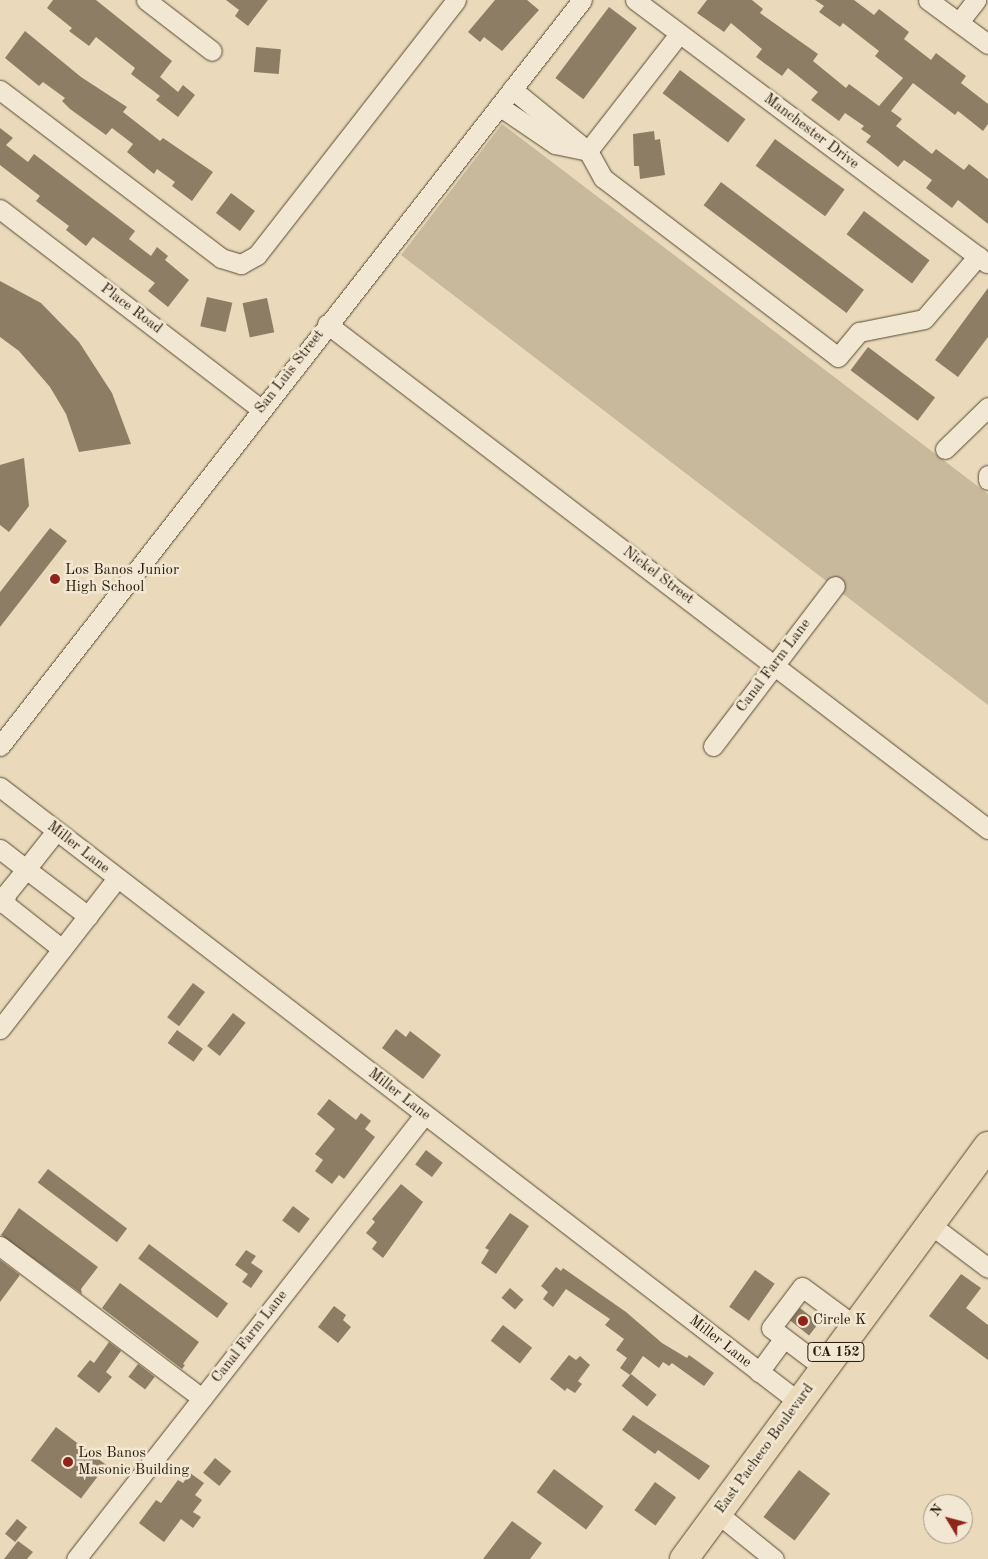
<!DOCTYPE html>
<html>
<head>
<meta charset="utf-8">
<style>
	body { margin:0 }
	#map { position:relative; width:988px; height:1559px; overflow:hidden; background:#eadabb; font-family:"Old Standard TT",serif }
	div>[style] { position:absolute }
	.green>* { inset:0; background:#c9b99c }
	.building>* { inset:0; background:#8d7d64; transform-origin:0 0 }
	.roads { filter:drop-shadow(0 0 1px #584933) drop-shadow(0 0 1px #584933) }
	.minor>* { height:19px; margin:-9.5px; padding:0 9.5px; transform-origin:9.5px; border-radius:9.5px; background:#f1e7d3 }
	.highway>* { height:28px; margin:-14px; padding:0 14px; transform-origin:14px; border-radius:14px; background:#eadabb }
	.dots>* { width:14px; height:14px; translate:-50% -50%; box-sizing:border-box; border:2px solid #f1e7d3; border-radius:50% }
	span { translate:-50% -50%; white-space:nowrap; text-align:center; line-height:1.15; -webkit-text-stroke:5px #f1e7d3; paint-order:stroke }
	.shield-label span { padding:1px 4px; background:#f1e7d3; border:1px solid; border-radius:4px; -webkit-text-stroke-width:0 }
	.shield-label { font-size:14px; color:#281906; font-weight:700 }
	.street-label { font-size:15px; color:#281906 }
	.poi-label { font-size:15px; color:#281906 }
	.left { translate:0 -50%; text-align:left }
	.north { position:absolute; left:923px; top:1494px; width:50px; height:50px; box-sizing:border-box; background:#f1e7d3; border:1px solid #a19581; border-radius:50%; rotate:307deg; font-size:14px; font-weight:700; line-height:20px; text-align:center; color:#281906 }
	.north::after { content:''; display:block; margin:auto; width:18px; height:22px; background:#8f2418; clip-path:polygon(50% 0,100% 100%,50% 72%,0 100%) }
</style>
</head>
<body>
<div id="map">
	<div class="green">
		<i style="clip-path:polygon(502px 124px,988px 494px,988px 705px,401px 255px)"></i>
	</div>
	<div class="building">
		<i style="clip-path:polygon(53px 0,96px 0,172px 61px,160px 77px,178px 92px,183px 85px,195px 95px,178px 117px,156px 100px,160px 96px,131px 74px,135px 68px,96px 37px,89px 46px,69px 31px,72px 28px,47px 8px)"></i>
		<i style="clip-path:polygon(226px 0,268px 0,248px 26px,235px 16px,239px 10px)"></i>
		<i style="clip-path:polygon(495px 0,527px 0,539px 10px,502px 51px,484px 37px,480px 42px,468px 32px)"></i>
		<i style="clip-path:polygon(707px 0,752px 0,763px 9px,760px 13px,818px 54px,813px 61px,846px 88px,849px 84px,879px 106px,903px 78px,875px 56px,879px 51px,843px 23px,840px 27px,819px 12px,824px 6px,815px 0,854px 0,874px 15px,879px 9px,909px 32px,904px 39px,931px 60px,936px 53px,966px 76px,961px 83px,988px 104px,988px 124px,983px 131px,958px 111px,955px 115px,913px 83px,891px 111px,902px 119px,896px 126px,932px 154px,936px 149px,964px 170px,969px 164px,988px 179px,988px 224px,958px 200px,952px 208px,926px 188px,932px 180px,913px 166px,904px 160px,898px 167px,877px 150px,866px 142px,871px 136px,861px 129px,864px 126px,845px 113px,839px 121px,811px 100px,818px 92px,788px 68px,782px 76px,756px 57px,762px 49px,731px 23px,724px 32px,697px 13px)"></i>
		<i style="left:609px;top:7px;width:35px;height:89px;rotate:37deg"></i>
		<i style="clip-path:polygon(25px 31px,81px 77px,127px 107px,123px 112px,160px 141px,163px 138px,213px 172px,192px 201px,172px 186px,175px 182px,157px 169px,154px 174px,127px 152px,133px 144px,112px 128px,106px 135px,70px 109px,62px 101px,65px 98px,43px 82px,39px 86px,5px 58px)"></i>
		<i style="left:256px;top:47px;width:25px;height:25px;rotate:5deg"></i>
		<i style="left:680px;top:70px;width:82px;height:29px;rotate:37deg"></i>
		<i style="clip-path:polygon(0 128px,13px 138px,6px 145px,28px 162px,34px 154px,135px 231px,129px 239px,151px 256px,157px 247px,168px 256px,165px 260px,189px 280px,168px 307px,148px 291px,155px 283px,93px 237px,86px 246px,66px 230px,69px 226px,36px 201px,40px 196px,0 165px)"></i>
		<i style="clip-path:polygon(654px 131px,655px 140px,660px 139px,665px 175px,640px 179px,639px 166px,634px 166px,633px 134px)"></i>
		<i style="left:775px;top:139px;width:86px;height:33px;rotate:36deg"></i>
		<i style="left:721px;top:182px;width:179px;height:29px;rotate:37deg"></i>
		<i style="left:231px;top:193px;width:30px;height:25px;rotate:37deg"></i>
		<i style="left:864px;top:211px;width:82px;height:29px;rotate:37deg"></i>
		<i style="clip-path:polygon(0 281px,41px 303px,79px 342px,112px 393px,131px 444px,79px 452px,66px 414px,50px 387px,19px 351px,0 337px)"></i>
		<i style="clip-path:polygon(988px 288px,988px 337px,958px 377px,935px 360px)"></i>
		<i style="left:207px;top:297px;width:26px;height:30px;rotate:13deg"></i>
		<i style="left:267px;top:298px;width:35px;height:25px;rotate:78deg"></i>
		<i style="left:868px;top:347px;width:84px;height:29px;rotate:37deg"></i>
		<i style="clip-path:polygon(24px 458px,29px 506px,9px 532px,0 525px,0 465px)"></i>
		<i style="clip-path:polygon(50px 528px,67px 541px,0 627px,0 592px)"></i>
		<i style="left:193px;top:983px;width:15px;height:43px;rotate:37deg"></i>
		<i style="left:233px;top:1013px;width:16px;height:42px;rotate:38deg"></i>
		<i style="clip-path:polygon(396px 1029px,406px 1037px,410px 1031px,441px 1055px,423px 1079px,382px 1048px)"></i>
		<i style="left:177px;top:1030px;width:32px;height:16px;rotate:36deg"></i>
		<i style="clip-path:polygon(329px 1099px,356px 1120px,361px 1113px,371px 1121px,365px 1129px,375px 1137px,344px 1179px,339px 1175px,332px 1184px,315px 1171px,323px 1160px,315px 1154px,335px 1129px,317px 1114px)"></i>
		<i style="left:426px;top:1150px;width:21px;height:18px;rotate:37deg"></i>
		<i style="left:48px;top:1169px;width:99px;height:17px;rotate:37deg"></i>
		<i style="clip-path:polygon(401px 1184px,423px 1202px,383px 1258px,372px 1249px,377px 1242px,366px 1233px,375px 1222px,372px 1219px)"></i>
		<i style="left:293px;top:1206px;width:21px;height:18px;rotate:37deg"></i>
		<i style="clip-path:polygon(19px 1208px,98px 1267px,81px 1289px,82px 1294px,1px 1235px)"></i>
		<i style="clip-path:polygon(510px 1213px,529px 1226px,496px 1274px,481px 1263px,489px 1250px,485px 1248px)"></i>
		<i style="left:149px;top:1244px;width:99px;height:18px;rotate:37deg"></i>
		<i style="clip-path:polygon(246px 1250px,256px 1256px,251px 1263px,263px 1271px,251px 1288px,242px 1282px,248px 1274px,235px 1265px)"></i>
		<i style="clip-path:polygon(0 1260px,20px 1275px,0 1302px)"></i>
		<i style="clip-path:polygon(556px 1267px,561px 1271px,563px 1268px,626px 1312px,662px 1343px,687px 1358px,689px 1355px,714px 1373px,704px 1386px,672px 1363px,669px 1366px,663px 1362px,659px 1368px,643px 1356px,630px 1375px,620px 1368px,627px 1358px,616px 1350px,624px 1339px,605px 1325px,610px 1319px,566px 1289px,553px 1307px,543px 1299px,548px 1292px,541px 1286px)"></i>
		<i style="left:755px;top:1270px;width:24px;height:45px;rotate:35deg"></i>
		<i style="clip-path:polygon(961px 1274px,981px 1288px,966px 1308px,988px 1325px,988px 1360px,929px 1316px)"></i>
		<i style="clip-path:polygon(120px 1283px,199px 1342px,183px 1364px,185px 1365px,182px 1369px,102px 1308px)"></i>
		<i style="left:510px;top:1288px;width:18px;height:13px;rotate:41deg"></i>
		<i style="clip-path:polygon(334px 1306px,346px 1315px,343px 1320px,351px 1327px,338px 1343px,318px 1327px)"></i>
		<i style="left:800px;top:1308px;width:24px;height:16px;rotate:38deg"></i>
		<i style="left:503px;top:1325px;width:37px;height:20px;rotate:38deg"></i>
		<i style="clip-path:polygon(109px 1342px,121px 1351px,106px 1372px,112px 1377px,99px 1393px,77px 1376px,90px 1360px,94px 1363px)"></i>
		<i style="clip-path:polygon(569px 1355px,576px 1360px,580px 1356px,590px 1365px,578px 1381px,582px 1384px,575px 1393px,567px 1388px,565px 1391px,550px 1379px)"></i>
		<i style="left:138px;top:1364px;width:21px;height:16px;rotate:37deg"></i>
		<i style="left:631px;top:1374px;width:33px;height:15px;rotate:39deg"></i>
		<i style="clip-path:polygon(633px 1415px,710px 1466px,699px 1480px,658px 1450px,655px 1454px,622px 1430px)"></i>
		<i style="left:56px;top:1427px;width:63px;height:42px;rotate:37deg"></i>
		<i style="left:215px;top:1458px;width:21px;height:19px;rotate:39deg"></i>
		<i style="left:554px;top:1469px;width:62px;height:29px;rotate:37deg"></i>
		<i style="left:799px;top:1470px;width:39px;height:59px;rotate:37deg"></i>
		<i style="clip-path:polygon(190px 1473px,204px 1483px,195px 1495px,202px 1500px,193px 1512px,201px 1517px,193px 1528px,181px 1519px,164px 1542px,139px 1523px,156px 1500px,161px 1503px,178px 1480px,183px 1483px)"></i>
		<i style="left:655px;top:1482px;width:26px;height:35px;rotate:36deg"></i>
		<i style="left:17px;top:1519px;width:13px;height:19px;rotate:39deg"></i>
		<i style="clip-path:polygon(512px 1521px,542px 1543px,530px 1559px,483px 1559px)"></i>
		<i style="clip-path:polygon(18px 1541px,33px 1552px,27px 1559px,4px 1559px)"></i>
	</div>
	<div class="roads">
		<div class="minor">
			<i style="left:146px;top:0;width:83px;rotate:37.7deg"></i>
			<i style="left:635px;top:0;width:439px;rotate:36.8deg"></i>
			<i style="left:928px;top:0;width:74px;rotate:36.3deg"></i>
			<i style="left:959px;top:22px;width:28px;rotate:-52deg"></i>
			<i style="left:679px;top:34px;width:148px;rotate:127.9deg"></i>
			<i style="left:588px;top:151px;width:31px;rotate:61deg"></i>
			<i style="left:603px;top:178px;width:295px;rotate:37.3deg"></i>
			<i style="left:838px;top:357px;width:33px;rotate:-50deg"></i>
			<i style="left:859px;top:332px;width:66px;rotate:-11.3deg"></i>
			<i style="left:924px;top:319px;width:83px;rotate:-49.4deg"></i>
			<i style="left:0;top:90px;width:278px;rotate:37.2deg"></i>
			<i style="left:221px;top:258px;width:21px;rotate:17deg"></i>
			<i style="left:241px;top:264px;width:18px;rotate:-29deg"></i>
			<i style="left:257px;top:255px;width:323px;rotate:-52deg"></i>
			<i style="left:499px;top:106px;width:68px;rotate:34.2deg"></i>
			<i style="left:555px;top:144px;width:34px;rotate:12deg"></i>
			<i style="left:588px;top:151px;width:98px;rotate:-140.8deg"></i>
			<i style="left:0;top:209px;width:329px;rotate:37.5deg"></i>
			<i style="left:327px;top:324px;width:832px;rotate:37.38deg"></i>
			<i style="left:945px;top:449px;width:60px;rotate:-44.3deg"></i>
			<i style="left:988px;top:475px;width:5px;rotate:90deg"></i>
			<i style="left:0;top:746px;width:946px;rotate:-52.04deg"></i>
			<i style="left:713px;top:746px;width:201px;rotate:-52.7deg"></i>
			<i style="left:0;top:787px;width:1008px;rotate:37.59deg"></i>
			<i style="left:0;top:849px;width:33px;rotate:38deg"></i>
			<i style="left:26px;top:869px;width:48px;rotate:-51.7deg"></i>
			<i style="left:62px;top:949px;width:73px;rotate:-141.7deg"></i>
			<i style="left:5px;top:904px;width:10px;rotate:-84deg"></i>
			<i style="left:6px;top:894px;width:32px;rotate:-51deg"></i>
			<i style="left:26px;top:869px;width:78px;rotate:37.2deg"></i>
			<i style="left:0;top:1029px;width:191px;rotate:-52.2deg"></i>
			<i style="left:931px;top:1225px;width:71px;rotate:37deg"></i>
			<i style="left:0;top:1246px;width:253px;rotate:37deg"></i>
			<i style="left:824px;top:1368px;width:66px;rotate:-143deg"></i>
			<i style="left:771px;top:1328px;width:51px;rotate:-52.9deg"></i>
			<i style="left:802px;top:1287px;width:66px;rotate:36.3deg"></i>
			<i style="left:759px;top:1372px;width:42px;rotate:-53.7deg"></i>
			<i style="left:717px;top:1513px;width:73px;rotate:38.9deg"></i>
			<i style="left:76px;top:1559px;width:564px;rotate:-51.91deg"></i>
		</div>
		<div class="highway">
			<i style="left:684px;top:1559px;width:513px;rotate:-53.64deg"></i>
		</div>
	</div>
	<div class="dots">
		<i style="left:55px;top:579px;background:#8f2418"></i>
		<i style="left:803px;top:1321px;background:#8f2418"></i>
		<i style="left:68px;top:1462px;background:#8f2418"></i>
	</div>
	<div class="shield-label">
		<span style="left:836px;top:1352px">CA 152</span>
	</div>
	<div class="street-label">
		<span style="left:811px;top:132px;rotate:37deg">Manchester Drive</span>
		<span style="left:131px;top:309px;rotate:37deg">Place Road</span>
		<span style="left:290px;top:372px;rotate:-52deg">San Luis Street</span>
		<span style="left:658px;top:576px;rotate:37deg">Nickel Street</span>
		<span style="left:774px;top:666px;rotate:-53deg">Canal Farm Lane</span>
		<span style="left:78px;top:848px;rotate:38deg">Miller Lane</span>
		<span style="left:399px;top:1095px;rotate:38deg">Miller Lane</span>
		<span style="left:250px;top:1337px;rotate:-52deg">Canal Farm Lane</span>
		<span style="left:720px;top:1342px;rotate:38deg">Miller Lane</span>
		<span style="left:765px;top:1449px;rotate:-54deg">East Pacheco Boulevard</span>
	</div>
	<div class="poi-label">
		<span class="left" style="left:65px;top:579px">Los Banos Junior<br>High School</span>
		<span class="left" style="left:813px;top:1321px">Circle K</span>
		<span class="left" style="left:78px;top:1462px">Los Banos<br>Masonic Building</span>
	</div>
	<div class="north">N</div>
</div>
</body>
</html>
